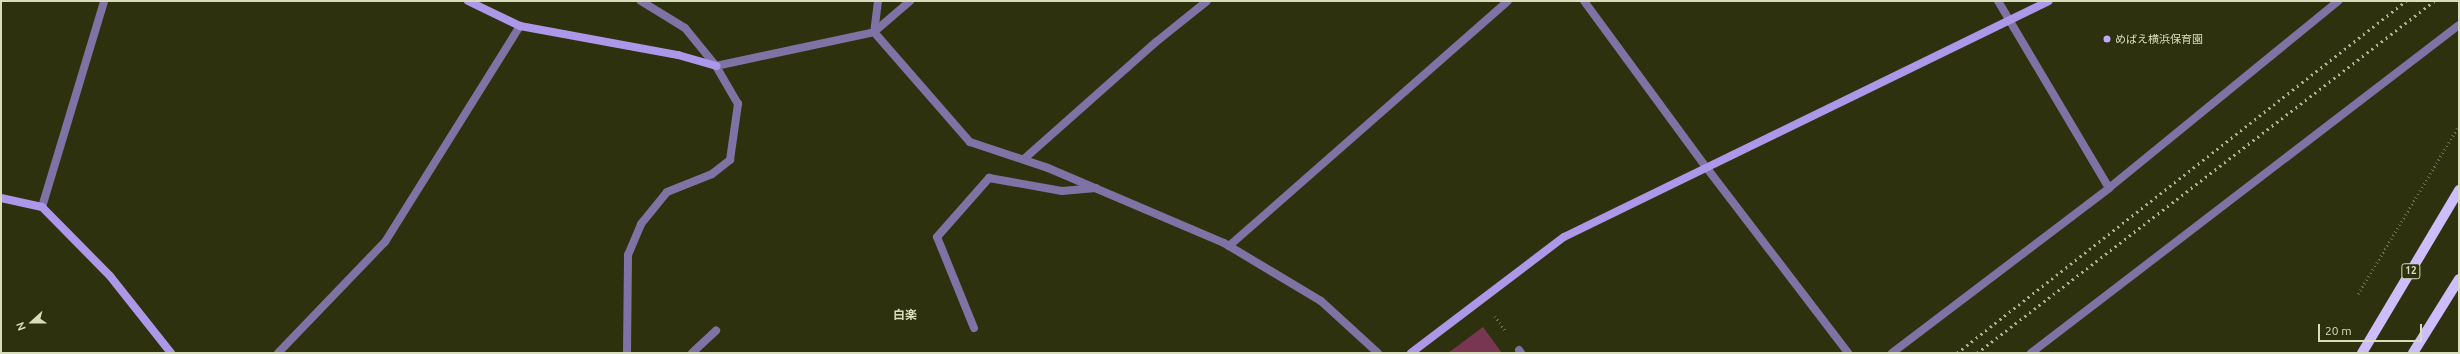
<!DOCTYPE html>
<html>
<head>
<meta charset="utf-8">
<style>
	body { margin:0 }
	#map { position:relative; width:2460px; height:354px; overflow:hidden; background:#2d310d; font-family:Ubuntu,"Noto Sans JP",sans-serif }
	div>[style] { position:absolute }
	.green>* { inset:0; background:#793652 }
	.path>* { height:2.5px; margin-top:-1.25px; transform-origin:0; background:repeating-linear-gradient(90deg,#6b704d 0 1px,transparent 0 4px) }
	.lane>* { height:8px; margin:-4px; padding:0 4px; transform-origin:4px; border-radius:4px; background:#7f72a4 }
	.street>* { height:8px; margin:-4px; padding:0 4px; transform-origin:4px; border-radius:4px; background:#7f72a4 }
	.secondary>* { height:8px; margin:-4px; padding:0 4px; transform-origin:4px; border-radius:4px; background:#ad97e8 }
	.primary>* { height:10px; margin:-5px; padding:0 5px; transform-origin:5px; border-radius:5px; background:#cdbdfc }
	.rail>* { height:3px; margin-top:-1.5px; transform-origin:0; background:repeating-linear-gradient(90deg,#acb28f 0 2px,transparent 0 6px) }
	.dots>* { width:11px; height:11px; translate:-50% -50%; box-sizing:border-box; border:2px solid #2d310d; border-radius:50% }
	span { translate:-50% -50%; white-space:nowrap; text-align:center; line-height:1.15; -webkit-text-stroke:4px #2d310d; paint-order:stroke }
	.shield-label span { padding:1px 3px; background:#2d310d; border:1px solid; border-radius:3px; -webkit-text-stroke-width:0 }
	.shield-label { font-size:10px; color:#d8debc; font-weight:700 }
	.poi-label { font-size:11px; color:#d8debc }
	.left { translate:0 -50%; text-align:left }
	.neighbourhood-label { font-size:12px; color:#d8debc; font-weight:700 }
	.frame { position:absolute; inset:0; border:2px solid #d8debc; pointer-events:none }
	.north { position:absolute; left:12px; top:302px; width:40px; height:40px; -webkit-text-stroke:3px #2d310d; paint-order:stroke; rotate:249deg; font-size:11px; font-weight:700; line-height:16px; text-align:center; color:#d8debc }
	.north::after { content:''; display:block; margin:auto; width:14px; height:18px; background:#d8debc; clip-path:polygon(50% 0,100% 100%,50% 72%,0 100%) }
	.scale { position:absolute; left:2318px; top:324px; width:104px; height:18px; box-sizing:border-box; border:2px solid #d8debc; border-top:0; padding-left:5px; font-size:12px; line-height:14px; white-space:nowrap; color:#d8debc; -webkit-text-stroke:3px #2d310d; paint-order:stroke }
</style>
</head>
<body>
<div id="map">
	<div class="green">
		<i style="clip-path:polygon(1483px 327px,1502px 353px,1448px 353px)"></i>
	</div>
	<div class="path">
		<i style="left:2358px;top:294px;width:197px;rotate:-59.1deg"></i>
		<i style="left:1495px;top:316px;width:19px;rotate:55deg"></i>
	</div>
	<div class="lane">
		<i style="left:874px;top:32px;width:48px;rotate:-40.7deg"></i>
		<i style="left:1024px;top:159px;width:176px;rotate:-41.6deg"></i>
		<i style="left:1156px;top:42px;width:65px;rotate:-38.8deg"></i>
		<i style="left:974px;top:328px;width:98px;rotate:-112.1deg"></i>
		<i style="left:937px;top:237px;width:79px;rotate:-48.6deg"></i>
		<i style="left:989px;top:178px;width:74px;rotate:10.1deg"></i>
		<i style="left:1062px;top:191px;width:34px;rotate:-5deg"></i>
		<i style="left:692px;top:353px;width:33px;rotate:-43deg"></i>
		<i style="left:2031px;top:353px;width:539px;rotate:-37.46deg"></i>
	</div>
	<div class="street">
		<i style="left:878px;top:1px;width:31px;rotate:97deg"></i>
		<i style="left:874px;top:32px;width:146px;rotate:48.9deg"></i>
		<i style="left:970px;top:142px;width:82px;rotate:18.4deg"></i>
		<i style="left:1048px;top:168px;width:191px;rotate:23.1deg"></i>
		<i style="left:1224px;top:243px;width:113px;rotate:30.9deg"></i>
		<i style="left:1321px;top:301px;width:77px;rotate:42.4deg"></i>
		<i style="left:1584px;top:1px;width:206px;rotate:53.7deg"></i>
		<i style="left:1706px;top:167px;width:234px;rotate:52.6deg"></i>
		<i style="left:1998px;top:1px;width:217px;rotate:59.3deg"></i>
		<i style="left:716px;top:66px;width:162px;rotate:-12.1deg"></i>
		<i style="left:42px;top:207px;width:215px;rotate:-73.2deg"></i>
		<i style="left:1229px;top:246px;width:371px;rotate:-41.3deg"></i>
		<i style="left:1519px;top:350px;width:4px;rotate:56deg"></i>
		<i style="left:278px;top:353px;width:154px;rotate:-46.1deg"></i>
		<i style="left:385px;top:242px;width:255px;rotate:-58deg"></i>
		<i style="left:627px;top:353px;width:98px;rotate:-89.4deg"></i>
		<i style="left:628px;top:255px;width:34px;rotate:-67deg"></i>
		<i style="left:641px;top:224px;width:41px;rotate:-50.9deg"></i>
		<i style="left:667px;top:192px;width:48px;rotate:-21.8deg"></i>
		<i style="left:712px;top:174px;width:23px;rotate:-38deg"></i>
		<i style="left:730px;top:160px;width:57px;rotate:-81.9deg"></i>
		<i style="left:738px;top:104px;width:44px;rotate:-120.1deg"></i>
		<i style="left:716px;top:66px;width:49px;rotate:-129.2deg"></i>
		<i style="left:685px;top:28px;width:52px;rotate:-148.5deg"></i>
		<i style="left:1892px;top:353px;width:273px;rotate:-37.2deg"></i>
		<i style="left:2109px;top:188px;width:296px;rotate:-39.2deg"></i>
	</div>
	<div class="secondary">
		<i style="left:468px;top:1px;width:58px;rotate:25.7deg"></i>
		<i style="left:520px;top:26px;width:161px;rotate:10.4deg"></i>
		<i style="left:678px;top:55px;width:40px;rotate:16deg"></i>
		<i style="left:1px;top:198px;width:42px;rotate:12.4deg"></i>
		<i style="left:42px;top:207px;width:97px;rotate:45.4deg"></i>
		<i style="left:110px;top:276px;width:98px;rotate:51.6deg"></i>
		<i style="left:1411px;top:353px;width:192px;rotate:-37.2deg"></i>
		<i style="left:1564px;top:237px;width:539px;rotate:-25.95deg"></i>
	</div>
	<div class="primary">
		<i style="left:2362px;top:353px;width:190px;rotate:-59.2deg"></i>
		<i style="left:2413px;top:353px;width:87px;rotate:-58.1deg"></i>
	</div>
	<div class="rail">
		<i style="left:1957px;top:353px;width:571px;rotate:-38.1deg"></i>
		<i style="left:1977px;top:353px;width:577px;rotate:-37.6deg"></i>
	</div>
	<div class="dots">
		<i style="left:2107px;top:39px;background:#bda9f5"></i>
	</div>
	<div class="shield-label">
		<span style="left:2411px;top:271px">12</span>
	</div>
	<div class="poi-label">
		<span class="left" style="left:2115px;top:39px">めばえ横浜保育園</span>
	</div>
	<div class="neighbourhood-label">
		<span style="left:905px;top:315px">白楽</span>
	</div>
	<div class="frame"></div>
	<div class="north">N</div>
	<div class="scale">20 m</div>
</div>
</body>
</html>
